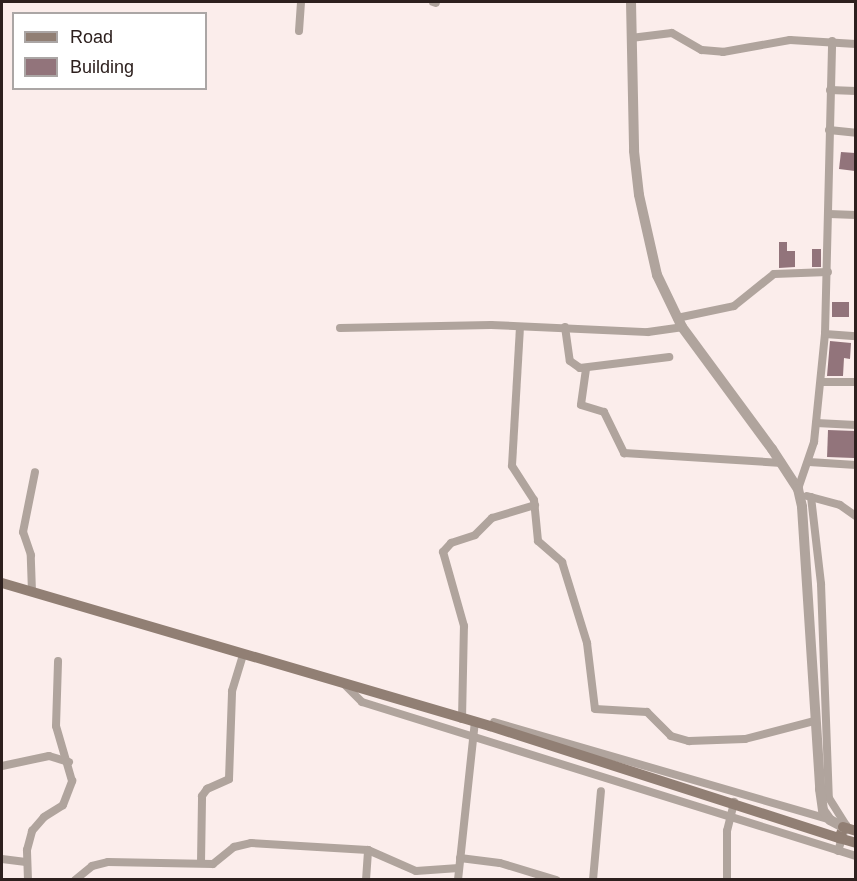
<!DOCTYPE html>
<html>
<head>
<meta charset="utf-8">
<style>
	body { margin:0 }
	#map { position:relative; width:857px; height:881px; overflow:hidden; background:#fbedeb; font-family:Helvetica,sans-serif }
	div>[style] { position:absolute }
	.building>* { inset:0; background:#92747b; transform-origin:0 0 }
	.minor>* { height:8px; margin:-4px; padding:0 4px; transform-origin:4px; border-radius:4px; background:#b0a49d }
	.tertiary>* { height:10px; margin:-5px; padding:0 5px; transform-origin:5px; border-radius:5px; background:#b0a49d }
	.secondary>* { height:10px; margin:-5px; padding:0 5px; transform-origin:5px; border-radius:5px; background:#917f74 }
	.tertiary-bridge>* { height:10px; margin:-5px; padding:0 5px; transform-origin:5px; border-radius:5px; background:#b0a49d }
	.secondary-bridge>* { height:10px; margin:-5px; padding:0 5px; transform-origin:5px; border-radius:5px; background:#917f74 }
	span { translate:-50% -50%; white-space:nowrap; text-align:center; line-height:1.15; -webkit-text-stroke:4.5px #fff; paint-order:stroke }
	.frame { position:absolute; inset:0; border:3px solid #2d201e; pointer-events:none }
	.legend { position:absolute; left:12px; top:12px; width:195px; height:78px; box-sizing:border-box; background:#fff; border:2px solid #aba6a5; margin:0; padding:8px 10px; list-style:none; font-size:18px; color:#2d201e }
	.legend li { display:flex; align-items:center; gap:12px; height:30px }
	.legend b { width:30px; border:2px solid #aba6a5 }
</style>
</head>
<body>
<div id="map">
	<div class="building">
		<i style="clip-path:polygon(841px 152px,855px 153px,855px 171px,839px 169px)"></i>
		<i style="clip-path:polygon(779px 242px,787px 242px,787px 251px,795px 251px,795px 267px,779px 268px)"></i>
		<i style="left:812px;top:249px;width:9px;height:18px"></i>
		<i style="left:832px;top:302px;width:17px;height:15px"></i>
		<i style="clip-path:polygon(830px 341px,851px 343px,850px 359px,844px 358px,843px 376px,827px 376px)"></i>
		<i style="left:828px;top:430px;width:27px;height:27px;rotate:2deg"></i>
	</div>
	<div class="minor">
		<i style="left:433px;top:2px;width:3px;rotate:18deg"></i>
		<i style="left:299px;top:31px;width:29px;rotate:-86deg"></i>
		<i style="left:631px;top:38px;width:41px;rotate:-7deg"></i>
		<i style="left:672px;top:33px;width:34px;rotate:30deg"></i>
		<i style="left:702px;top:50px;width:21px;rotate:5deg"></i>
		<i style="left:723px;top:52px;width:68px;rotate:-10.2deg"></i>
		<i style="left:790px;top:40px;width:66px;rotate:3.5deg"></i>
		<i style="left:830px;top:90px;width:26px;rotate:2deg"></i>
		<i style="left:829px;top:130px;width:27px;rotate:6deg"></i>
		<i style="left:829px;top:214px;width:27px;rotate:2deg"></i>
		<i style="left:677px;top:318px;width:58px;rotate:-11.9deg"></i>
		<i style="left:734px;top:306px;width:51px;rotate:-38.7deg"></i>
		<i style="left:774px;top:274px;width:54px;rotate:-2.1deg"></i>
		<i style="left:520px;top:327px;width:139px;rotate:93.3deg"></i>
		<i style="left:512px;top:466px;width:40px;rotate:57.1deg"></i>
		<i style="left:534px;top:500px;width:41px;rotate:84.4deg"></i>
		<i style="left:538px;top:541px;width:32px;rotate:41deg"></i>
		<i style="left:562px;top:562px;width:85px;rotate:72.8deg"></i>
		<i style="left:587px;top:643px;width:66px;rotate:83.1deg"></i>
		<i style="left:595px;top:709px;width:52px;rotate:3.3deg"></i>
		<i style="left:647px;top:712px;width:34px;rotate:45deg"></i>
		<i style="left:671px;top:736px;width:19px;rotate:16deg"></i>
		<i style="left:689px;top:741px;width:56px;rotate:-2deg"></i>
		<i style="left:745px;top:739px;width:71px;rotate:-14.6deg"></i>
		<i style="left:565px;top:327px;width:34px;rotate:82deg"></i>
		<i style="left:570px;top:361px;width:12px;rotate:35deg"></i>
		<i style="left:580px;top:368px;width:90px;rotate:-7deg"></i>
		<i style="left:340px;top:328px;width:151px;rotate:-1.1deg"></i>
		<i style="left:491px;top:325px;width:157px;rotate:2.6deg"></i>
		<i style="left:648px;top:332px;width:34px;rotate:-8deg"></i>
		<i style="left:825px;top:334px;width:31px;rotate:4deg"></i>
		<i style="left:586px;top:369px;width:36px;rotate:98deg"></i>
		<i style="left:581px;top:405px;width:24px;rotate:17deg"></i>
		<i style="left:604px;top:412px;width:46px;rotate:64deg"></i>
		<i style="left:624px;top:453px;width:158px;rotate:3.6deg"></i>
		<i style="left:821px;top:382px;width:35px"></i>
		<i style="left:816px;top:423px;width:40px;rotate:2.9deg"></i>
		<i style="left:809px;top:462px;width:47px;rotate:3.7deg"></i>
		<i style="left:798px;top:489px;width:50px;rotate:-71.2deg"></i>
		<i style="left:814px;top:442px;width:109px;rotate:-84.2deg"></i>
		<i style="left:825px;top:334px;width:293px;rotate:-88.6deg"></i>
		<i style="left:807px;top:496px;width:34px;rotate:15deg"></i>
		<i style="left:840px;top:505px;width:19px;rotate:35deg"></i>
		<i style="left:811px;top:497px;width:88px;rotate:83.4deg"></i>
		<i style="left:821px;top:584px;width:214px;rotate:87.9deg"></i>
		<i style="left:829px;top:798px;width:32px;rotate:58deg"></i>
		<i style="left:846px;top:825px;width:27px;rotate:107deg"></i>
		<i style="left:32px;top:592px;width:37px;rotate:-92deg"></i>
		<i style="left:31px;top:555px;width:24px;rotate:-109deg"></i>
		<i style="left:23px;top:532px;width:61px;rotate:-78.7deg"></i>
		<i style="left:345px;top:685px;width:24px;rotate:45deg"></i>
		<i style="left:362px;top:702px;width:517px;rotate:17.31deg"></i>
		<i style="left:462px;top:719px;width:93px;rotate:-88.8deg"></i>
		<i style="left:464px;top:626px;width:77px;rotate:-105.8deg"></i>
		<i style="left:443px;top:552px;width:12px;rotate:-48deg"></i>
		<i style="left:451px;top:543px;width:25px;rotate:-18deg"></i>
		<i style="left:475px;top:535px;width:24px;rotate:-45deg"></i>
		<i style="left:492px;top:518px;width:45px;rotate:-16.8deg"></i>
		<i style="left:494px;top:722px;width:351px;rotate:16.2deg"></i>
		<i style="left:2px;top:766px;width:48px;rotate:-12deg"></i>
		<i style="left:49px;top:756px;width:21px;rotate:17deg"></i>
		<i style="left:460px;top:858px;width:40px;rotate:7.1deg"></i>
		<i style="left:500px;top:863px;width:59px;rotate:16.9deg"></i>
		<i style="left:2px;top:859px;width:24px;rotate:7deg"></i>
		<i style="left:201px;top:863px;width:67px;rotate:-89.1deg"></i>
		<i style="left:202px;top:796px;width:9px;rotate:-54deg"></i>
		<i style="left:207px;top:789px;width:24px;rotate:-24deg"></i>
		<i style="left:229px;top:779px;width:88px;rotate:-88deg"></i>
		<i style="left:232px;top:691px;width:38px;rotate:-73deg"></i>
		<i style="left:28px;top:880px;width:30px;rotate:-92deg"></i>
		<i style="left:27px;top:850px;width:20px;rotate:-75deg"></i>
		<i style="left:32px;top:831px;width:18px;rotate:-49deg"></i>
		<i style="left:44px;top:817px;width:22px;rotate:-32deg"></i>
		<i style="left:63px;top:805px;width:26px;rotate:-69deg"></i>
		<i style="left:72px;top:781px;width:57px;rotate:-106.2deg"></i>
		<i style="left:56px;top:726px;width:65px;rotate:-88.2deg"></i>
		<i style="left:75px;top:880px;width:22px;rotate:-39deg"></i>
		<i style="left:92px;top:866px;width:16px;rotate:-14deg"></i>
		<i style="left:108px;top:862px;width:105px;rotate:1.1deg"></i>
		<i style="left:213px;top:864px;width:27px;rotate:-39deg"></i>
		<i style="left:234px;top:847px;width:17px;rotate:-13deg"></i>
		<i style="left:251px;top:843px;width:117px;rotate:3.4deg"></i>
		<i style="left:368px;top:850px;width:52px;rotate:23.6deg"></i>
		<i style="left:416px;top:871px;width:43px;rotate:-4deg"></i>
		<i style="left:366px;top:880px;width:30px;rotate:-86deg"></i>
		<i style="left:458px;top:880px;width:159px;rotate:-83.9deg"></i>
		<i style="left:593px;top:880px;width:89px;rotate:-84.9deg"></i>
		<i style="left:727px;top:880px;width:49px;rotate:-90deg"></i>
		<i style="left:727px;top:831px;width:30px;rotate:-76deg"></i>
	</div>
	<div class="tertiary">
		<i style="left:631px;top:2px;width:149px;rotate:88.8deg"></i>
		<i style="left:634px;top:151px;width:44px;rotate:83.5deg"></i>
		<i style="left:639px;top:195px;width:82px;rotate:77.3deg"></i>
		<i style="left:657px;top:275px;width:58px;rotate:64.3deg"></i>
		<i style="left:682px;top:327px;width:152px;rotate:53.6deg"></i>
		<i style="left:772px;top:449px;width:48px;rotate:57deg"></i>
		<i style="left:798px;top:489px;width:18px;rotate:77deg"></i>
	</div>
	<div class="secondary">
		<i style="left:2px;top:583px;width:509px;rotate:16.33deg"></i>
		<i style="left:490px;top:726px;width:367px;rotate:17.8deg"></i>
		<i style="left:839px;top:838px;width:10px;rotate:-66deg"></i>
	</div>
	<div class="tertiary-bridge">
		<i style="left:802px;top:507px;width:283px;rotate:86.3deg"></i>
		<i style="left:820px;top:789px;width:21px;rotate:82deg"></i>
		<i style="left:823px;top:810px;width:12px;rotate:55deg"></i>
		<i style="left:830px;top:820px;width:15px;rotate:28deg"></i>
	</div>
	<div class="secondary-bridge">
		<i style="left:843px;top:827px;width:14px;rotate:17deg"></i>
		<i style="left:839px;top:838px;width:18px;rotate:16deg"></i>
	</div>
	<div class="frame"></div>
	<ul class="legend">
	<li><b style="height:8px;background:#917f74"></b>Road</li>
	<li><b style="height:16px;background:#92747b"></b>Building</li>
	</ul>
</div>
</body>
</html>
